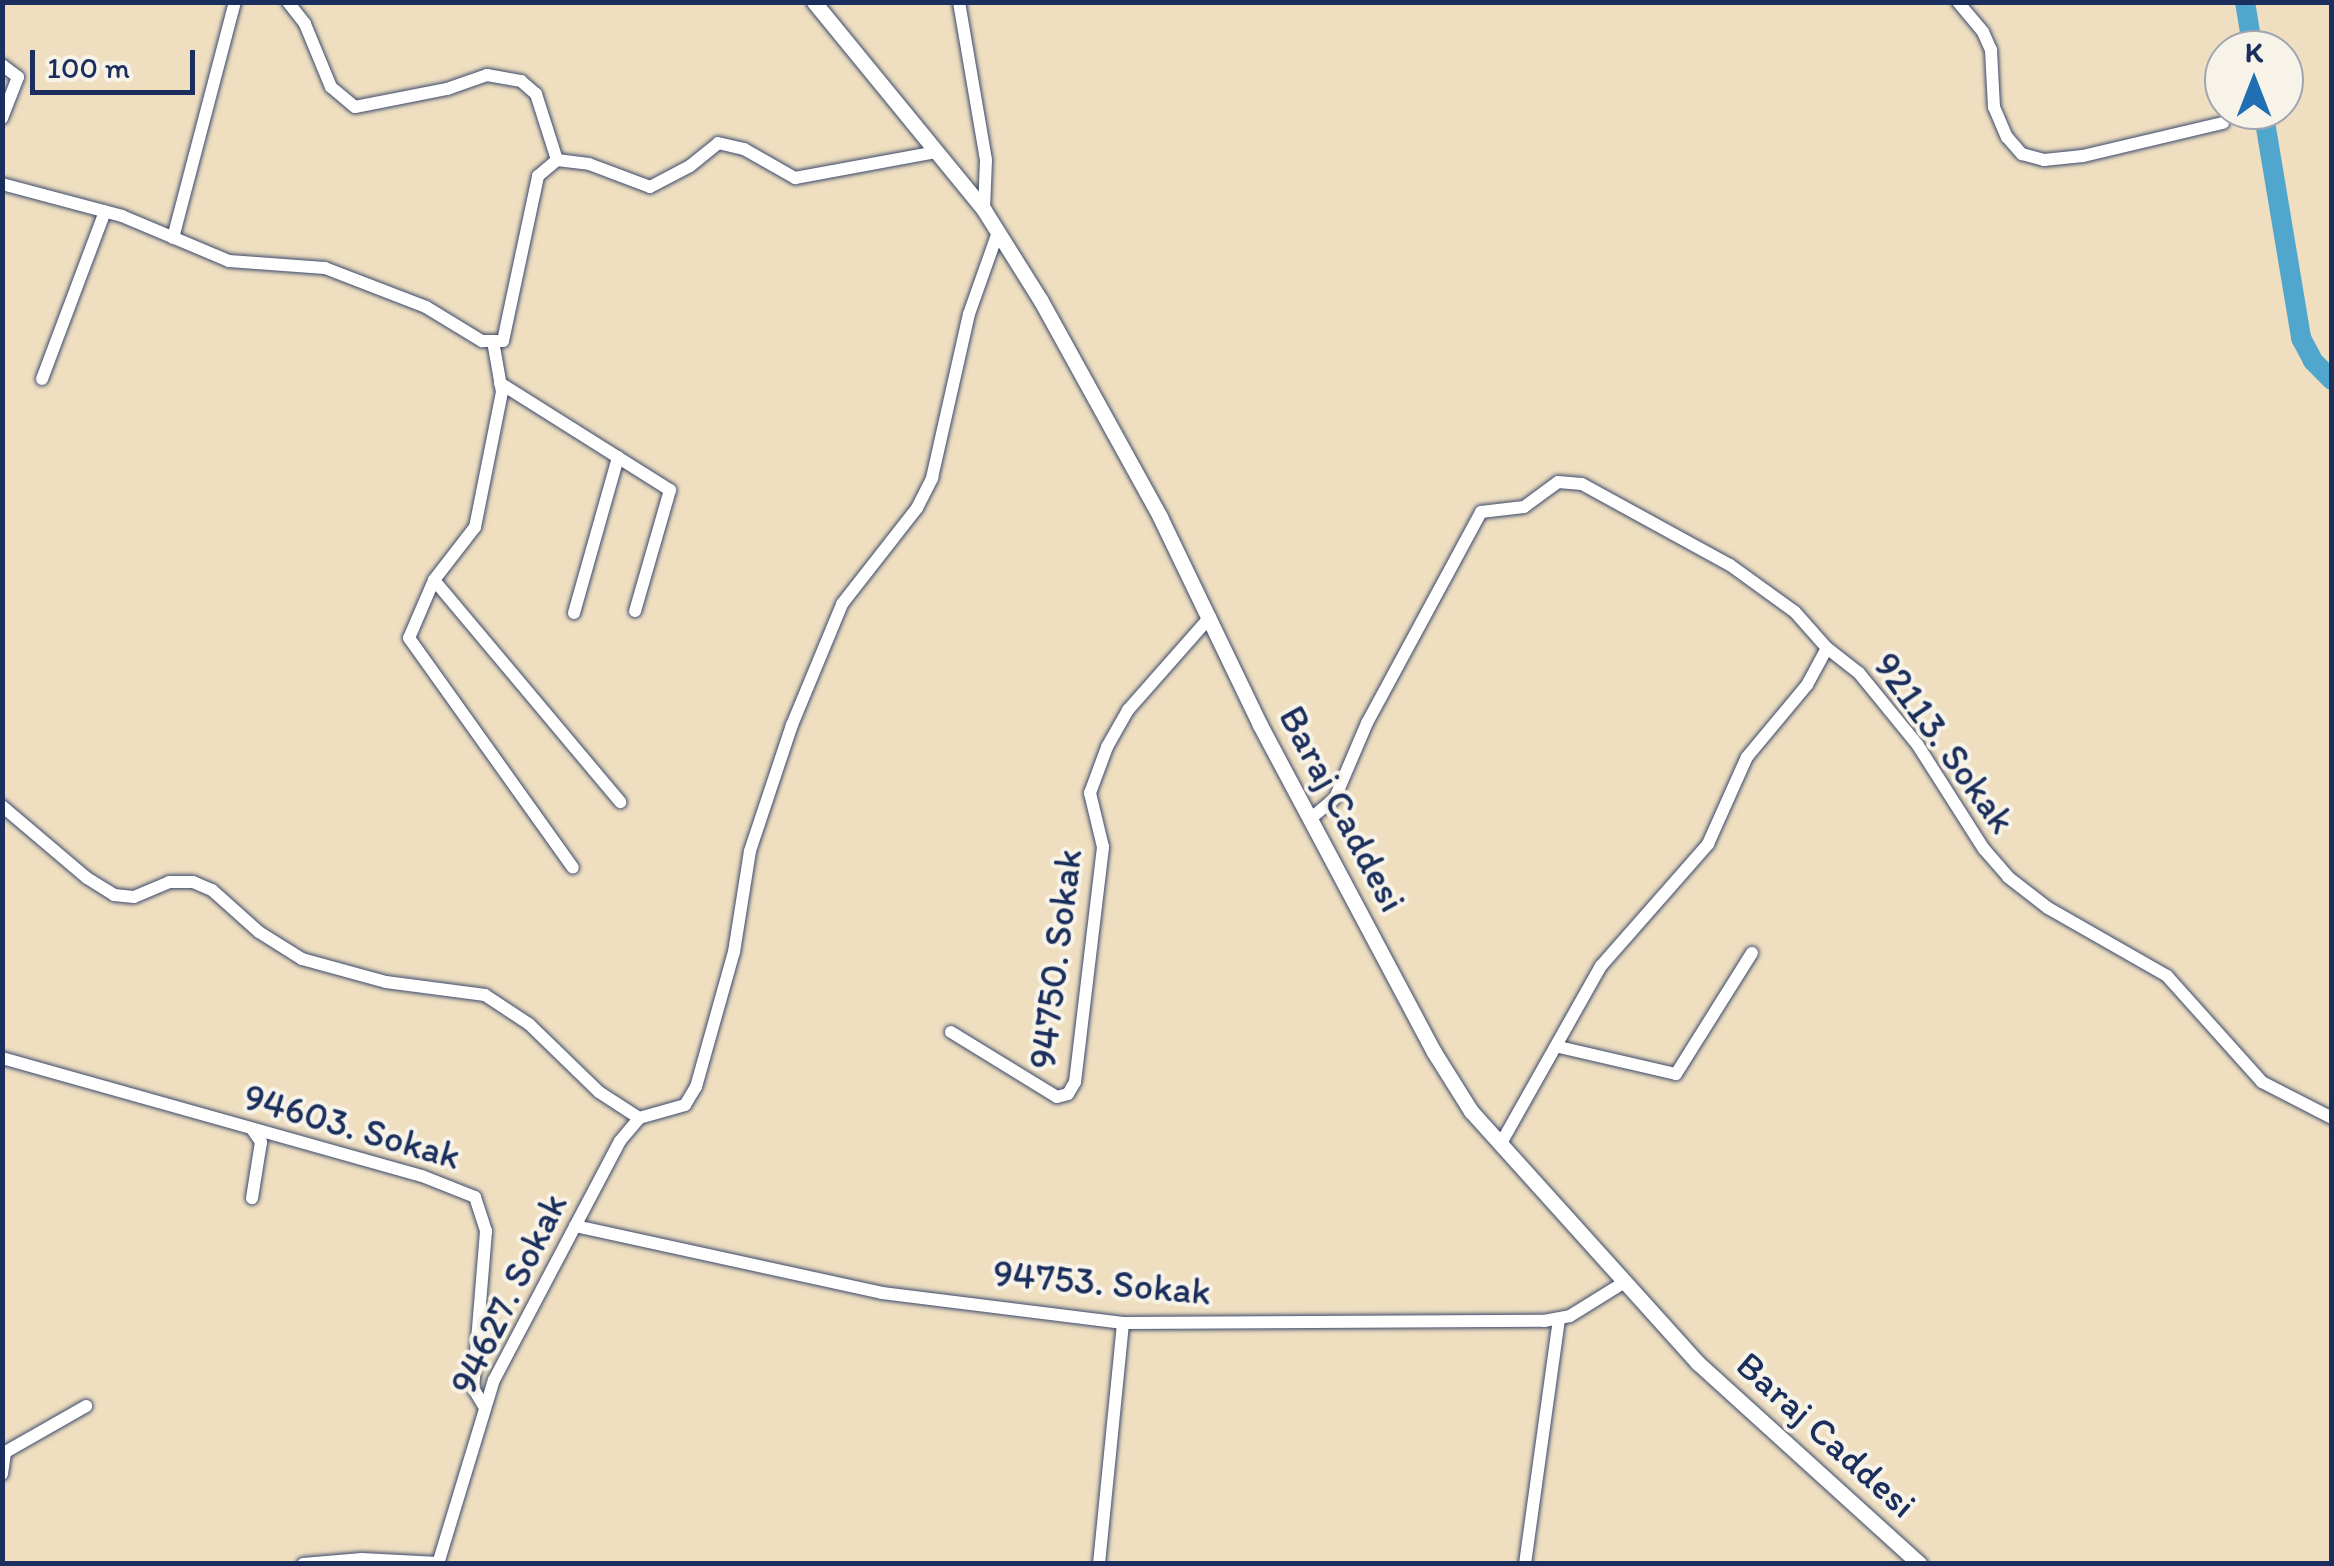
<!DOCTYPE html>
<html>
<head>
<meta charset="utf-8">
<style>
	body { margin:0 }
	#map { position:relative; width:2334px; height:1566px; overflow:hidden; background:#efdfc0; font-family:Itim,sans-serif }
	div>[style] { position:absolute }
	.river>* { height:20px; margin:-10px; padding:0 10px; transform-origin:10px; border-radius:10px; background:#51a6cd }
	.roads { filter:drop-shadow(0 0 2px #3b496d) drop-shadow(0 0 2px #3b496d) }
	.minor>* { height:12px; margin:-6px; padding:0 6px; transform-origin:6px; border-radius:6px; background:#fff }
	.major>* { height:15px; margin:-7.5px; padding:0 7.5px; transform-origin:7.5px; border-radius:7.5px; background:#fff }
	span { translate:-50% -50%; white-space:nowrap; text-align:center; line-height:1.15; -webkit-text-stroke:8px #f7f3e8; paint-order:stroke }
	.street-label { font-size:38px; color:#1b2f5e }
	.frame { position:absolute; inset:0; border:5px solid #1b2f5e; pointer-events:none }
	.north { position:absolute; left:2204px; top:30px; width:100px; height:100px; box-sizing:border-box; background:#f7f3e8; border:2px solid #9fa5b1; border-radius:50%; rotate:0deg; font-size:28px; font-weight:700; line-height:40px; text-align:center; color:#1b2f5e }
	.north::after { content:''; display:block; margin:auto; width:35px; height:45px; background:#1f6fb2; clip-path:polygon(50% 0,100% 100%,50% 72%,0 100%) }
	.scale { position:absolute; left:30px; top:50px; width:165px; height:45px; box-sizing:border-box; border:5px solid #1b2f5e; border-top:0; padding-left:12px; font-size:30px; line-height:35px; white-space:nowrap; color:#1b2f5e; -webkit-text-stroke:8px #f7f3e8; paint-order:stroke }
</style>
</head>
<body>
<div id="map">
	<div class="river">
		<i style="left:2245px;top:2px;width:49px;rotate:80.5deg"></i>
		<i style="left:2263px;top:110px;width:231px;rotate:80.5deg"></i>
		<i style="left:2301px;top:338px;width:26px;rotate:62deg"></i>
		<i style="left:2313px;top:361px;width:27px;rotate:45deg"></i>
	</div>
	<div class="roads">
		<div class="minor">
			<i style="left:288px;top:2px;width:28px;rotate:52deg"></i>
			<i style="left:305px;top:24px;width:68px;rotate:67.6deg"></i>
			<i style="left:331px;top:87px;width:31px;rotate:40deg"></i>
			<i style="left:355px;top:107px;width:94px;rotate:-11.1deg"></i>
			<i style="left:447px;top:89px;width:42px;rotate:-19.3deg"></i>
			<i style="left:487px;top:75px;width:35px;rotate:10deg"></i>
			<i style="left:521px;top:81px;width:20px;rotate:41deg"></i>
			<i style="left:536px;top:94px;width:69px;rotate:72.3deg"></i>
			<i style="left:959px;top:2px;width:160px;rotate:80.3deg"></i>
			<i style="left:986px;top:160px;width:50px;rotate:92.3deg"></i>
			<i style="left:1958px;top:2px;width:39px;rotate:50deg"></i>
			<i style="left:1983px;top:32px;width:20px;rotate:66deg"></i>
			<i style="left:1991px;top:50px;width:57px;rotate:87deg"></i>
			<i style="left:1994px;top:107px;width:33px;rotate:67deg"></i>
			<i style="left:2007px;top:137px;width:23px;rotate:49deg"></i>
			<i style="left:2022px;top:154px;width:23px;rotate:15deg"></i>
			<i style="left:2044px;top:160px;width:39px;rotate:-6deg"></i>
			<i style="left:2083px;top:156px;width:144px;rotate:-13.3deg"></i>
			<i style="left:2px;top:65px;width:20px;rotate:37deg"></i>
			<i style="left:18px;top:77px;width:44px;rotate:111.3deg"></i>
			<i style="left:2px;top:184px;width:124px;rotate:14.9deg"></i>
			<i style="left:122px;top:216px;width:116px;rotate:22.8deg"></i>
			<i style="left:229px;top:261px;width:96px;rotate:4.2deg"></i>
			<i style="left:325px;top:268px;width:108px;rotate:21.1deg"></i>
			<i style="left:426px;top:307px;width:66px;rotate:31.3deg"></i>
			<i style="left:482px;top:341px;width:21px"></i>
			<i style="left:503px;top:341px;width:169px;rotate:-78deg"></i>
			<i style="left:538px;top:176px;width:25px;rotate:-40deg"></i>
			<i style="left:557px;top:160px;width:32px;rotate:7deg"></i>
			<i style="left:589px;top:164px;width:65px;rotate:20.7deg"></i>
			<i style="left:650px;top:187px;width:45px;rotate:-27.7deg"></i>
			<i style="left:690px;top:166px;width:36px;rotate:-39deg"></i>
			<i style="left:718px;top:143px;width:27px;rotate:13deg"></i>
			<i style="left:744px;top:149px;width:59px;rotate:29.6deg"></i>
			<i style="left:795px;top:178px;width:143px;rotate:-10.4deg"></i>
			<i style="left:173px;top:238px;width:244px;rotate:-75.3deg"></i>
			<i style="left:493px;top:341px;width:52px;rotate:80deg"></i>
			<i style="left:502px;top:392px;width:138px;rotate:101.3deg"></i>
			<i style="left:475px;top:527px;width:67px;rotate:127.7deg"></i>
			<i style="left:434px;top:580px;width:290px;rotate:50deg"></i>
			<i style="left:42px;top:379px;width:179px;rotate:-69.4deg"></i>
			<i style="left:500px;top:383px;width:201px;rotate:32.2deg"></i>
			<i style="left:670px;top:490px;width:126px;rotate:106.1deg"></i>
			<i style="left:434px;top:580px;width:63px;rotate:113.3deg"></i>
			<i style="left:409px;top:638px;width:282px;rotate:54.5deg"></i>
			<i style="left:574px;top:613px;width:162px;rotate:-74.2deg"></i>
			<i style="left:2px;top:806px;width:111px;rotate:40.3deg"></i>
			<i style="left:87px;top:878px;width:32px;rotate:32deg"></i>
			<i style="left:114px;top:895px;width:20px;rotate:6deg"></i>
			<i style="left:134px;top:897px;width:38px;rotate:-23deg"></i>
			<i style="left:169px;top:882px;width:24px"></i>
			<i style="left:193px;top:882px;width:21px;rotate:23deg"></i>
			<i style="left:212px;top:890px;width:63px;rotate:41.8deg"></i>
			<i style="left:259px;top:932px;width:51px;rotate:32.1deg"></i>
			<i style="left:302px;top:959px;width:87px;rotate:15.3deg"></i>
			<i style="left:386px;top:982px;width:100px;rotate:7.5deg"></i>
			<i style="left:485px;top:995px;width:53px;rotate:33.4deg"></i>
			<i style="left:529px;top:1024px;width:98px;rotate:44.2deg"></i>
			<i style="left:599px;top:1092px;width:48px;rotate:33deg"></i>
			<i style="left:1310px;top:819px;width:33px;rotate:-40deg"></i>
			<i style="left:1335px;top:798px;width:82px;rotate:-66.9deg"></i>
			<i style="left:1367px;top:723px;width:240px;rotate:-61.6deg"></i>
			<i style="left:1481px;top:512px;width:43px;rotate:-6.6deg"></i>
			<i style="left:1524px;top:507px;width:42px;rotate:-36.3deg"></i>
			<i style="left:1558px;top:482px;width:24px;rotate:5deg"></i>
			<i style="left:1582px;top:484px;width:169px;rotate:28.7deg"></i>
			<i style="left:1730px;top:565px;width:80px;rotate:35.9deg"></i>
			<i style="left:1795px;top:612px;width:48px;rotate:48.4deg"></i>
			<i style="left:1827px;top:648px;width:41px;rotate:38deg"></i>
			<i style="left:1859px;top:673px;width:92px;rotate:50.8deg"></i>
			<i style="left:1917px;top:744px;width:125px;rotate:57.5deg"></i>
			<i style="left:1984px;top:849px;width:37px;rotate:49deg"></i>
			<i style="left:2008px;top:877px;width:51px;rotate:37.8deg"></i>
			<i style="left:2048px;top:908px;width:137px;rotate:29.7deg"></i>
			<i style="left:2167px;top:976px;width:142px;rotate:48.1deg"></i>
			<i style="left:2262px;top:1082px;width:79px;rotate:27.2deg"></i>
			<i style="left:951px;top:1032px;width:124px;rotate:31.5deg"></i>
			<i style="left:1057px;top:1097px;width:11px;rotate:-15deg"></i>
			<i style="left:1068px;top:1094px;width:14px;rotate:-60deg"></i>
			<i style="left:1075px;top:1082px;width:237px;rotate:-83.2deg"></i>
			<i style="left:1103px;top:847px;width:56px;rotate:-103.5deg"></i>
			<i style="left:1090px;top:793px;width:49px;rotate:-69.7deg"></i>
			<i style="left:1107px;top:747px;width:43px;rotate:-60.4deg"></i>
			<i style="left:1128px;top:710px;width:124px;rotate:-48.6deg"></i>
			<i style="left:1559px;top:1047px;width:120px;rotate:13deg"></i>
			<i style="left:1676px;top:1074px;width:143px;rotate:-57.9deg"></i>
			<i style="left:2px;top:1058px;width:436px;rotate:15.7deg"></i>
			<i style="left:422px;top:1176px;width:57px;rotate:21.6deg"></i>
			<i style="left:475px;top:1197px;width:36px;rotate:72deg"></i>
			<i style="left:486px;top:1231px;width:158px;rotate:94.7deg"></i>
			<i style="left:473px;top:1388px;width:21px;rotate:59deg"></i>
			<i style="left:639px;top:1118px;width:48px;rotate:-15.8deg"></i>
			<i style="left:685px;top:1105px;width:21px;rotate:-59deg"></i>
			<i style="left:696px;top:1087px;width:140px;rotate:-74.3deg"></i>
			<i style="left:734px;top:952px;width:102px;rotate:-81deg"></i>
			<i style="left:750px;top:851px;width:133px;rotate:-71.6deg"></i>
			<i style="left:792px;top:725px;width:131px;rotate:-67.5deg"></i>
			<i style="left:842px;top:604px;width:122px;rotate:-52deg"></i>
			<i style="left:917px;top:508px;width:34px;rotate:-63deg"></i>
			<i style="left:932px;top:478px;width:168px;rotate:-77.3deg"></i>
			<i style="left:969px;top:314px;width:87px;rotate:-70.5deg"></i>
			<i style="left:252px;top:1129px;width:16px;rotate:55deg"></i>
			<i style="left:261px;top:1142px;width:57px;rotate:99.1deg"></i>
			<i style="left:1500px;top:1145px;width:206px;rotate:-60.6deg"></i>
			<i style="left:1601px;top:966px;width:162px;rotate:-48.7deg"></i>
			<i style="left:1708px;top:844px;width:95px;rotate:-65.9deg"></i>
			<i style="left:1747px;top:757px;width:94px;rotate:-50.2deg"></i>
			<i style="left:1807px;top:685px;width:42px;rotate:-61.6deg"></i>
			<i style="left:575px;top:1226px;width:314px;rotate:12.3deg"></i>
			<i style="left:882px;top:1293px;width:243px;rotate:7.1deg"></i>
			<i style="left:1123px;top:1323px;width:421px;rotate:-0.3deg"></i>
			<i style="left:1544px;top:1321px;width:26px;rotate:-11deg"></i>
			<i style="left:1570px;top:1316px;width:62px;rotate:-31.9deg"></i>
			<i style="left:2px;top:1454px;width:97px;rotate:-29.7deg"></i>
			<i style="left:2px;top:1474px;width:21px;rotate:-82deg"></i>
			<i style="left:303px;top:1564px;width:59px;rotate:-4.8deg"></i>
			<i style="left:362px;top:1559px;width:76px;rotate:3deg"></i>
			<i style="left:438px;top:1564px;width:192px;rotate:-73.1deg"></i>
			<i style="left:494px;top:1380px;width:270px;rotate:-62.2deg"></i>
			<i style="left:620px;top:1141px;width:30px;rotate:-50deg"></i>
			<i style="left:1099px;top:1564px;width:242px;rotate:-84.3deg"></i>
			<i style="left:1525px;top:1564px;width:246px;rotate:-82.1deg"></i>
		</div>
		<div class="major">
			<i style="left:814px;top:2px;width:269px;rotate:50.7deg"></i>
			<i style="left:984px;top:210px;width:107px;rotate:57.9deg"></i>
			<i style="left:1041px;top:301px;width:247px;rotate:61.1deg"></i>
			<i style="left:1160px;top:517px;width:231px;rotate:64.3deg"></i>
			<i style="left:1260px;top:725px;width:370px;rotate:62deg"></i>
			<i style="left:1434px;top:1052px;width:70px;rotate:57.9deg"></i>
			<i style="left:1471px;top:1111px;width:339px;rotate:48deg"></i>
			<i style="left:1698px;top:1363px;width:299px;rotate:42.2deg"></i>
		</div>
	</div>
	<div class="street-label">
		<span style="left:1944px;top:743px;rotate:54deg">92113. Sokak</span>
		<span style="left:1342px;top:809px;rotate:62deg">Baraj Caddesi</span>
		<span style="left:1056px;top:959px;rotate:-83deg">94750. Sokak</span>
		<span style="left:352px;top:1127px;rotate:16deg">94603. Sokak</span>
		<span style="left:1102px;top:1283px;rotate:5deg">94753. Sokak</span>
		<span style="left:509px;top:1294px;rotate:-64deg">94627. Sokak</span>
		<span style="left:1826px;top:1435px;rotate:42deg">Baraj Caddesi</span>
	</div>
	<div class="frame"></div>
	<div class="north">K</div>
	<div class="scale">100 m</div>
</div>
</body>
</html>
